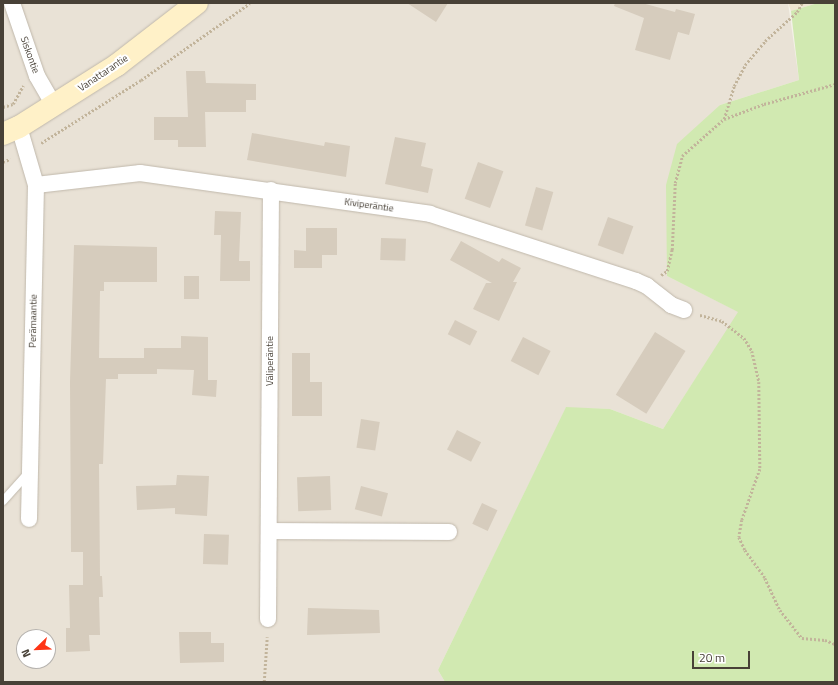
<!DOCTYPE html>
<html>
<head>
<meta charset="utf-8">
<style>
	body { margin:0 }
	#map { position:relative; width:838px; height:685px; overflow:hidden; background:#f4f1e8; font-family:"Titillium Web",sans-serif }
	div>[style] { position:absolute }
	.residential>* { inset:0; background:#e9e2d6 }
	.education>* { inset:0; background:#eee5d2 }
	.green>* { inset:0; background:#d1e9b1 }
	.building>* { inset:0; background:#d6ccbd; transform-origin:0 0 }
	.path>* { height:2.5px; margin-top:-1.25px; transform-origin:0; background:repeating-linear-gradient(90deg,#c2b49b 0 2px,transparent 0 4px) }
	.roads { filter:drop-shadow(0 0 1px #c0b8ab) drop-shadow(0 0 1px #c0b8ab) }
	.lane>* { height:8px; margin:-4px; padding:0 4px; transform-origin:4px; border-radius:4px; background:#fff }
	.street>* { height:16px; margin:-8px; padding:0 8px; transform-origin:8px; border-radius:8px; background:#fff }
	.secondary>* { height:22px; margin:-11px; padding:0 11px; transform-origin:11px; border-radius:11px; background:#fff1c8 }
	span { translate:-50% -50%; white-space:nowrap; text-align:center; line-height:1.15; -webkit-text-stroke:4px #fff; paint-order:stroke }
	.street-label { font-size:10px; color:#484137 }
	.frame { position:absolute; inset:0; border:4px solid #484137; pointer-events:none }
	.north { position:absolute; left:16px; top:629px; width:40px; height:40px; box-sizing:border-box; background:#fff; border:1px solid #b6b3af; border-radius:50%; rotate:247deg; font-size:11px; font-weight:700; line-height:16px; text-align:center; color:#484137 }
	.north::after { content:''; display:block; margin:auto; width:14px; height:18px; background:#fe3416; clip-path:polygon(50% 0,100% 100%,50% 72%,0 100%) }
	.scale { position:absolute; left:692px; top:651px; width:58px; height:18px; box-sizing:border-box; border:2px solid #484137; border-top:0; padding-left:5px; font-size:12px; line-height:14px; white-space:nowrap; color:#484137; -webkit-text-stroke:3px #fff; paint-order:stroke }
</style>
</head>
<body>
<div id="map">
	<div class="residential">
		<i style="clip-path:polygon(evenodd,3px 3px,788px 3px,799px 80px,720px 105px,667px 276px,739px 312px,663px 429px,610px 409px,566px 408px,438px 670px,445px 682px,3px 682px,3px 3px,24px 637px,48px 637px,48px 661px,24px 661px,24px 637px)"></i>
	</div>
	<div class="education">
		<i style="clip-path:polygon(788px 3px,818px 3px,791px 11px)"></i>
	</div>
	<div class="green">
		<i style="clip-path:polygon(818px 3px,835px 3px,835px 682px,445px 682px,438px 670px,566px 407px,610px 409px,663px 429px,738px 312px,667px 276px,666px 185px,677px 144px,720px 105px,799px 80px,791px 11px)"></i>
	</div>
	<div class="building">
		<i style="clip-path:polygon(407px 3px,448px 3px,436px 22px)"></i>
		<i style="clip-path:polygon(615px 3px,642px 3px,675px 12px,676px 9px,695px 14px,689px 35px,678px 32px,670px 60px,635px 50px,644px 18px,614px 6px)"></i>
		<i style="clip-path:polygon(186px 71px,205px 71px,206px 83px,256px 84px,256px 100px,246px 100px,246px 112px,205px 112px,206px 147px,178px 147px,178px 140px,154px 140px,154px 117px,188px 117px)"></i>
		<i style="clip-path:polygon(252px 133px,324px 146px,325px 142px,350px 146px,346px 177px,247px 160px)"></i>
		<i style="clip-path:polygon(395px 137px,426px 143px,421px 166px,433px 169px,428px 193px,385px 184px)"></i>
		<i style="left:478px;top:162px;width:27px;height:39px;rotate:20deg"></i>
		<i style="left:536px;top:187px;width:18px;height:40px;rotate:16deg"></i>
		<i style="clip-path:polygon(215px 211px,241px 212px,239px 261px,250px 261px,250px 281px,220px 281px,221px 235px,214px 235px)"></i>
		<i style="left:608px;top:217px;width:27px;height:30px;rotate:20deg"></i>
		<i style="clip-path:polygon(306px 228px,337px 228px,337px 255px,322px 255px,322px 268px,294px 268px,294px 250px,306px 251px)"></i>
		<i style="left:381px;top:238px;width:25px;height:22px;rotate:2deg"></i>
		<i style="clip-path:polygon(461px 241px,499px 262px,502px 258px,521px 268px,513px 282px,517px 282px,499px 321px,473px 309px,486px 283px,492px 283px,450px 260px)"></i>
		<i style="clip-path:polygon(74px 245px,157px 247px,157px 282px,104px 282px,104px 291px,100px 291px,99px 358px,144px 358px,144px 348px,181px 348px,181px 336px,208px 337px,208px 380px,217px 380px,216px 397px,192px 395px,194px 370px,157px 369px,157px 374px,118px 374px,118px 379px,106px 379px,103px 464px,99px 464px,100px 576px,102px 576px,103px 597px,99px 597px,100px 635px,89px 635px,90px 651px,66px 652px,66px 628px,70px 628px,69px 585px,83px 585px,83px 552px,71px 552px,70px 382px)"></i>
		<i style="left:184px;top:276px;width:15px;height:23px"></i>
		<i style="left:455px;top:320px;width:25px;height:16px;rotate:27deg"></i>
		<i style="left:655px;top:332px;width:36px;height:74px;rotate:32deg"></i>
		<i style="left:523px;top:337px;width:31px;height:27px;rotate:27deg"></i>
		<i style="clip-path:polygon(292px 353px,310px 353px,310px 382px,322px 382px,322px 416px,292px 416px)"></i>
		<i style="left:361px;top:419px;width:19px;height:29px;rotate:9deg"></i>
		<i style="left:457px;top:430px;width:27px;height:22px;rotate:27deg"></i>
		<i style="clip-path:polygon(177px 475px,209px 476px,207px 516px,175px 514px,175px 508px,137px 510px,136px 486px,176px 485px)"></i>
		<i style="left:330px;top:476px;width:34px;height:33px;rotate:88deg"></i>
		<i style="left:361px;top:486px;width:28px;height:24px;rotate:15deg"></i>
		<i style="left:482px;top:503px;width:17px;height:23px;rotate:25deg"></i>
		<i style="left:204px;top:534px;width:25px;height:30px;rotate:2deg"></i>
		<i style="clip-path:polygon(308px 608px,379px 610px,380px 633px,307px 635px)"></i>
		<i style="clip-path:polygon(179px 632px,211px 632px,211px 643px,224px 643px,224px 662px,180px 663px)"></i>
	</div>
	<div class="path">
		<i style="left:3px;top:107px;width:10px;rotate:-17deg"></i>
		<i style="left:13px;top:104px;width:21px;rotate:-61deg"></i>
		<i style="left:724px;top:119px;width:43px;rotate:-20.6deg"></i>
		<i style="left:764px;top:104px;width:74px;rotate:-15.7deg"></i>
		<i style="left:41px;top:143px;width:118px;rotate:-32.2deg"></i>
		<i style="left:141px;top:80px;width:133px;rotate:-35.2deg"></i>
		<i style="left:3px;top:162px;width:8px;rotate:-23deg"></i>
		<i style="left:661px;top:275px;width:7px;rotate:-34deg"></i>
		<i style="left:667px;top:271px;width:22px;rotate:-77deg"></i>
		<i style="left:672px;top:250px;width:67px;rotate:-87.4deg"></i>
		<i style="left:675px;top:183px;width:28px;rotate:-75deg"></i>
		<i style="left:682px;top:156px;width:56px;rotate:-41.4deg"></i>
		<i style="left:724px;top:119px;width:34px;rotate:-73deg"></i>
		<i style="left:734px;top:86px;width:24px;rotate:-62deg"></i>
		<i style="left:745px;top:65px;width:31px;rotate:-50deg"></i>
		<i style="left:765px;top:41px;width:43px;rotate:-42.2deg"></i>
		<i style="left:797px;top:12px;width:10px;rotate:-61deg"></i>
		<i style="left:700px;top:315px;width:23px;rotate:15deg"></i>
		<i style="left:722px;top:321px;width:28px;rotate:38deg"></i>
		<i style="left:744px;top:338px;width:15px;rotate:58deg"></i>
		<i style="left:752px;top:351px;width:32px;rotate:77deg"></i>
		<i style="left:759px;top:382px;width:87px;rotate:89.3deg"></i>
		<i style="left:760px;top:469px;width:54px;rotate:109.4deg"></i>
		<i style="left:742px;top:520px;width:17px;rotate:100deg"></i>
		<i style="left:739px;top:537px;width:14px;rotate:65deg"></i>
		<i style="left:745px;top:550px;width:34px;rotate:54deg"></i>
		<i style="left:765px;top:578px;width:35px;rotate:65deg"></i>
		<i style="left:780px;top:610px;width:36px;rotate:52deg"></i>
		<i style="left:802px;top:638px;width:23px;rotate:5deg"></i>
		<i style="left:825px;top:640px;width:11px;rotate:22deg"></i>
		<i style="left:264px;top:682px;width:45px;rotate:-86.2deg"></i>
	</div>
	<div class="roads">
		<div class="lane">
			<i style="left:3px;top:501px;width:38px;rotate:-48deg"></i>
		</div>
		<div class="street">
			<i style="left:12px;top:3px;width:77px;rotate:71.1deg"></i>
			<i style="left:37px;top:76px;width:34px;rotate:60deg"></i>
			<i style="left:19px;top:127px;width:60px;rotate:73.7deg"></i>
			<i style="left:36px;top:185px;width:334px;rotate:91.2deg"></i>
			<i style="left:36px;top:185px;width:105px;rotate:-6.6deg"></i>
			<i style="left:140px;top:173px;width:293px;rotate:8deg"></i>
			<i style="left:430px;top:214px;width:217px;rotate:18deg"></i>
			<i style="left:636px;top:281px;width:12px;rotate:24deg"></i>
			<i style="left:647px;top:286px;width:31px;rotate:38deg"></i>
			<i style="left:671px;top:305px;width:14px;rotate:21deg"></i>
			<i style="left:269px;top:531px;width:180px;rotate:0.3deg"></i>
			<i style="left:268px;top:619px;width:429px;rotate:-89.6deg"></i>
		</div>
		<div class="secondary">
			<i style="left:3px;top:134px;width:17px;rotate:-24deg"></i>
			<i style="left:19px;top:127px;width:116px;rotate:-32.3deg"></i>
			<i style="left:117px;top:65px;width:101px;rotate:-37.8deg"></i>
		</div>
	</div>
	<div class="street-label">
		<span style="left:30px;top:55px;rotate:70deg">Siskontie</span>
		<span style="left:103px;top:73px;rotate:-34deg">Vanattarantie</span>
		<span style="left:369px;top:205px;rotate:8deg">Kiviperäntie</span>
		<span style="left:33px;top:321px;rotate:-89deg">Perämaantie</span>
		<span style="left:270px;top:361px;rotate:-90deg">Väliperäntie</span>
	</div>
	<div class="frame"></div>
	<div class="north">N</div>
	<div class="scale">20 m</div>
</div>
</body>
</html>
